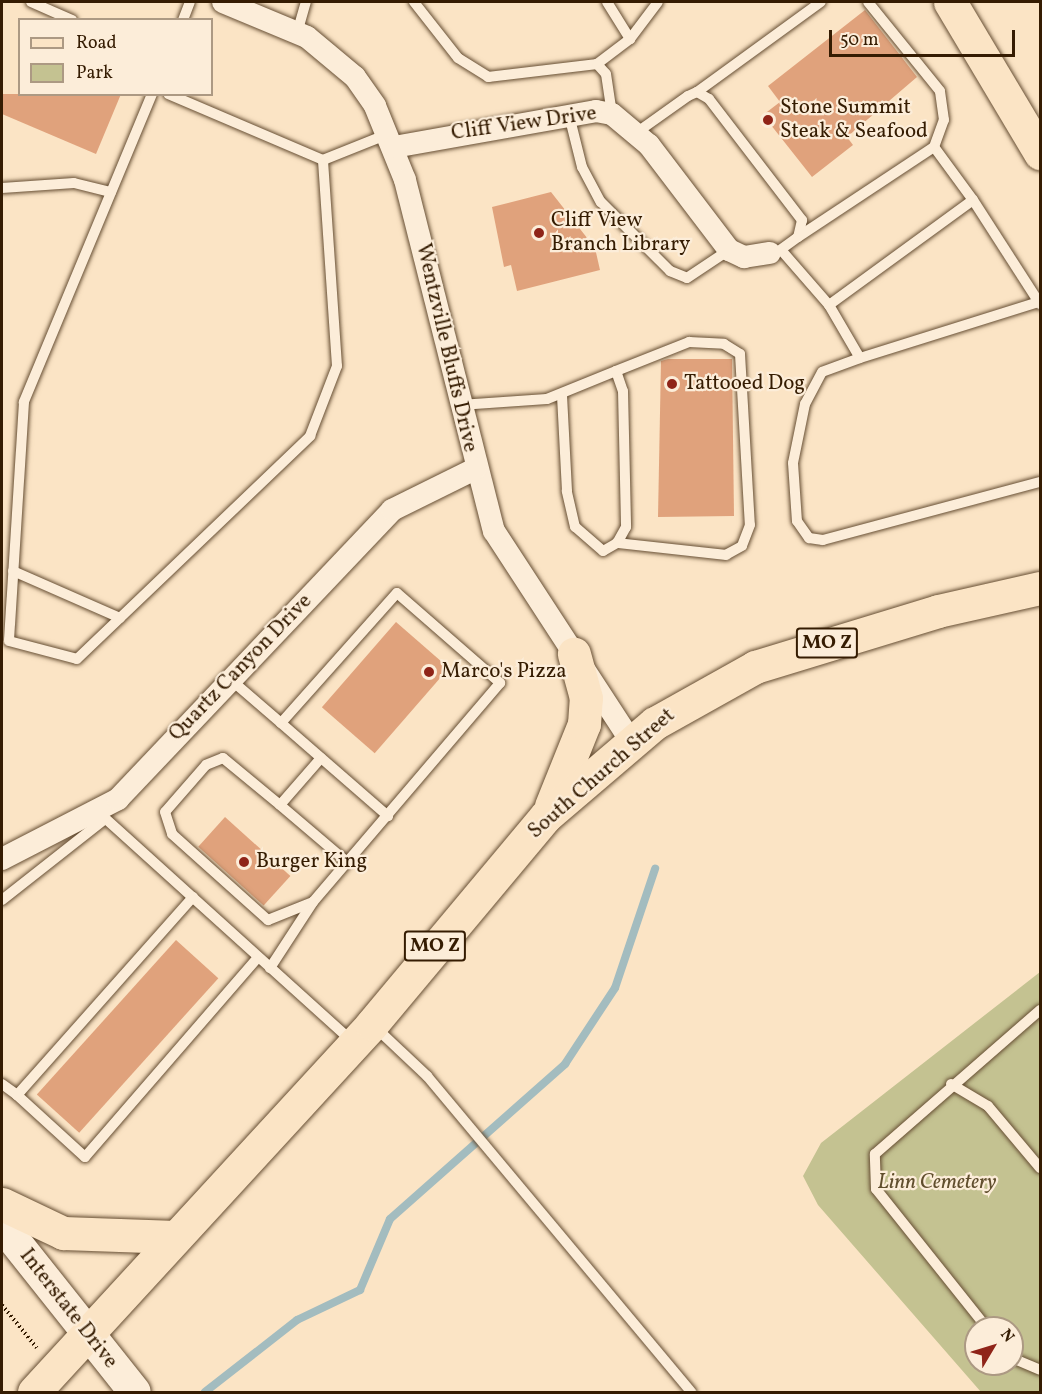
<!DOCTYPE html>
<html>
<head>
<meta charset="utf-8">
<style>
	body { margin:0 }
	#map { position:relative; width:1042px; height:1394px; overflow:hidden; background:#fbe4c5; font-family:Vollkorn,serif }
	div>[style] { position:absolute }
	.green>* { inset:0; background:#c4c291 }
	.stream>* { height:8px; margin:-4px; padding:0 4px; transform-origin:4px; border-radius:4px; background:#a3bcbf }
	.building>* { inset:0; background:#e0a27c; transform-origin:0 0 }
	.path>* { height:4px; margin-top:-2px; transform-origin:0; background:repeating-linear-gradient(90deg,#351c02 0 1.5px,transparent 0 4.5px) }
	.roads { filter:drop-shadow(0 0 2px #664e33) drop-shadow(0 0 2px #664e33) }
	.lane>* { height:10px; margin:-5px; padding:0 5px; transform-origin:5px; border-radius:5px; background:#fcedd9 }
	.street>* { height:22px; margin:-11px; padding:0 11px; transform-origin:11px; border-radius:11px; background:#fcedd9 }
	.secondary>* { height:32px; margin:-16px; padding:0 16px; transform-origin:16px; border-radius:16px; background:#fcedd9 }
	.primary>* { height:33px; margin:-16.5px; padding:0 16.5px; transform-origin:16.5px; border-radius:16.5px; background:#fbe4c5 }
	.highway>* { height:33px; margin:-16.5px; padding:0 16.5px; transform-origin:16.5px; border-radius:16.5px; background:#fbe4c5 }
	.dots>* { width:16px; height:16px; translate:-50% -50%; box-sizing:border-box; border:3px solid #fcedd9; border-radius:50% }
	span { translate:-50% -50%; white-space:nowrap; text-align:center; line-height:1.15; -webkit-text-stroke:4.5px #fcedd9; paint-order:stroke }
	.shield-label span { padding:2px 4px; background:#fcedd9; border:2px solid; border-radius:4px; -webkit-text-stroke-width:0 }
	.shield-label { font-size:20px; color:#351c02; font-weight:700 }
	.poi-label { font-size:21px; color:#351c02 }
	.left { translate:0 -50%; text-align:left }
	.street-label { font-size:21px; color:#351c02 }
	.park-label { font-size:21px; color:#604e2d; font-style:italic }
	.frame { position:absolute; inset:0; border:3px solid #351c02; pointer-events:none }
	.legend { position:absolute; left:18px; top:18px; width:195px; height:78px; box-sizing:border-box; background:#fcedd9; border:2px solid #ac9983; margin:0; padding:8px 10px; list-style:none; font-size:18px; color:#351c02 }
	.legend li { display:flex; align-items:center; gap:12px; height:30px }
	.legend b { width:30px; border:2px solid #ac9983 }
	.north { position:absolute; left:964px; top:1316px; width:60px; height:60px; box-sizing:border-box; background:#fcedd9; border:2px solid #ac9983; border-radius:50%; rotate:52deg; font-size:16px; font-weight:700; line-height:24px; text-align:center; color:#351c02 }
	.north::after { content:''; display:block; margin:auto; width:21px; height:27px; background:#8f2418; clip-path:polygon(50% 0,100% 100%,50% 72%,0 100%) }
	.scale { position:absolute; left:829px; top:30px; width:186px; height:27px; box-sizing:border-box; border:3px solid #351c02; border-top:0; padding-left:8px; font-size:18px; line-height:21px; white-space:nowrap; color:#351c02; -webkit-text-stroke:4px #fcedd9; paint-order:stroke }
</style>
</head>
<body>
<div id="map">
	<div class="green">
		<i style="clip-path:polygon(evenodd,1040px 972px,1040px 1392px,981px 1392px,818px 1205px,803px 1176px,821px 1143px,1040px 972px,976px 1328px,1012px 1328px,1012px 1364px,976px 1364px,976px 1328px)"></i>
	</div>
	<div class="stream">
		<i style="left:205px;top:1392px;width:117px;rotate:-38deg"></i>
		<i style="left:297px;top:1320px;width:70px;rotate:-25.5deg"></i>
		<i style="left:360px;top:1290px;width:77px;rotate:-67.1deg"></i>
		<i style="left:390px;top:1219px;width:234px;rotate:-41.5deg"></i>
		<i style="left:565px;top:1064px;width:91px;rotate:-56.7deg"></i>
		<i style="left:615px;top:988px;width:126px;rotate:-71.4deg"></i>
	</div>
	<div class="building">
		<i style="clip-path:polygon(865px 10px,917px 77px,847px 137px,853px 145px,812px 177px,763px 115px,780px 102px,768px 86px)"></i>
		<i style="clip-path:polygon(2px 94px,121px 94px,96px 154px,2px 114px)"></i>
		<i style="clip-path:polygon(551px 192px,595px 248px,600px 270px,517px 291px,511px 265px,504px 267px,492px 207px)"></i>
		<i style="clip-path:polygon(668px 359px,732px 359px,734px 516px,658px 517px,661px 361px)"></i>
		<i style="left:396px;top:622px;width:70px;height:113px;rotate:41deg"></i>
		<i style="left:225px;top:817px;width:88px;height:40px;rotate:42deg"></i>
		<i style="left:176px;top:940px;width:57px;height:208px;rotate:42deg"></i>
	</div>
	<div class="path">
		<i style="left:2px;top:1305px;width:55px;rotate:50.9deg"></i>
	</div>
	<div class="roads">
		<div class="lane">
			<i style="left:31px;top:2px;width:45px;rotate:23.7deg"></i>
			<i style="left:414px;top:2px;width:71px;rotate:51.8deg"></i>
			<i style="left:458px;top:58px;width:36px;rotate:32deg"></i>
			<i style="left:488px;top:77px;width:110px;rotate:-6.8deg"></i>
			<i style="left:607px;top:2px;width:44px;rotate:58.1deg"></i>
			<i style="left:630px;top:39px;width:41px;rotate:142.9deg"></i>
			<i style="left:597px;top:64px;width:13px;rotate:48deg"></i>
			<i style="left:606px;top:74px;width:40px;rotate:81.5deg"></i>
			<i style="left:183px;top:20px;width:19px;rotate:-69deg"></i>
			<i style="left:297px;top:33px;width:32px;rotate:-74deg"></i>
			<i style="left:630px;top:39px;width:46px;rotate:-52.9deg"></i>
			<i style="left:697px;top:92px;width:153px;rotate:-36deg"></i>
			<i style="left:152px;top:94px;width:334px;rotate:112.6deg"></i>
			<i style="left:24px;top:402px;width:239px;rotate:93.6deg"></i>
			<i style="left:9px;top:641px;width:70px;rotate:14.8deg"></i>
			<i style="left:77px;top:659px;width:323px;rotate:-43.7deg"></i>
			<i style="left:310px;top:436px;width:75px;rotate:-68.9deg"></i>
			<i style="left:337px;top:366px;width:206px;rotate:-93.9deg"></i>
			<i style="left:323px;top:160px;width:168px;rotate:-156.9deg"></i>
			<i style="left:569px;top:115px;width:54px;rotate:76deg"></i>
			<i style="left:582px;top:167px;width:40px;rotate:62deg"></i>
			<i style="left:601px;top:202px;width:98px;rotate:45deg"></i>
			<i style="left:670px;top:271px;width:18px;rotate:22deg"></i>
			<i style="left:687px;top:278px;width:50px;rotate:-33.7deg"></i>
			<i style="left:636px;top:133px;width:64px;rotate:-35.4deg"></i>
			<i style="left:688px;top:96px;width:10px;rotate:-24deg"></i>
			<i style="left:697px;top:92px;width:14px;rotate:30deg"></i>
			<i style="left:709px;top:99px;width:153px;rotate:52.5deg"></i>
			<i style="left:802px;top:220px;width:17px;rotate:103deg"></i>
			<i style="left:798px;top:237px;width:26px;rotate:144deg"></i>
			<i style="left:323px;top:160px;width:70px;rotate:-21.8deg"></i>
			<i style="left:2px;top:188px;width:72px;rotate:-4deg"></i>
			<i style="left:74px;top:183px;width:38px;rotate:14deg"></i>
			<i style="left:973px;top:200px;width:124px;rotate:57.2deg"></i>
			<i style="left:798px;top:237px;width:163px;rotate:-33.5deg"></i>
			<i style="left:934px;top:147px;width:29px;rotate:-70deg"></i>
			<i style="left:944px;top:120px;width:29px;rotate:-98deg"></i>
			<i style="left:940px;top:91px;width:114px;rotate:-129deg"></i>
			<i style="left:782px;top:251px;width:72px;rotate:49deg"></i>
			<i style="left:829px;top:305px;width:178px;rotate:-36.1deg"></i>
			<i style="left:973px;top:200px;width:66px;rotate:-126.3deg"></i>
			<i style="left:829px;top:305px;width:61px;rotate:59.7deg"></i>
			<i style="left:860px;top:358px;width:40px;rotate:159.8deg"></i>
			<i style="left:822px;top:372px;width:36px;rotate:118deg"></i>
			<i style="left:805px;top:404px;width:60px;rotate:101.5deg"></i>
			<i style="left:793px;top:463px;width:58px;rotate:86.1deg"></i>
			<i style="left:797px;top:521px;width:21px;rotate:55deg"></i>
			<i style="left:809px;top:538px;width:14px;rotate:8deg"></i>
			<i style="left:823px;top:540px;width:225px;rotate:-15deg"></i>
			<i style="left:860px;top:358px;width:188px;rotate:-17.4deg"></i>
			<i style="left:616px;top:371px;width:79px;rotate:-21.7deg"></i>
			<i style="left:689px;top:342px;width:35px;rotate:3deg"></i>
			<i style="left:724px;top:344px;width:19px;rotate:32deg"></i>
			<i style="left:740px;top:354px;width:171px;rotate:86.7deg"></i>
			<i style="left:750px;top:525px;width:22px;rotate:111deg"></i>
			<i style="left:742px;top:546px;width:18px;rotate:151deg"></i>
			<i style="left:726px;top:555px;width:110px;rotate:-173.7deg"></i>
			<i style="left:460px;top:405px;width:87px;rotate:-3.9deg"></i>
			<i style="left:547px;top:399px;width:74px;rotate:-22.1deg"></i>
			<i style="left:616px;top:371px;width:21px;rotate:71deg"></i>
			<i style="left:623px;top:391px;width:136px;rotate:88.7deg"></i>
			<i style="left:626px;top:527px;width:18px;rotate:119deg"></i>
			<i style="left:617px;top:543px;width:16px;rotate:150deg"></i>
			<i style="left:603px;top:551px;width:37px;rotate:-139deg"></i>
			<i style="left:575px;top:527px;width:37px;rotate:-103deg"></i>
			<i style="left:567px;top:491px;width:97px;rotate:-93deg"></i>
			<i style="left:13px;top:571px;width:117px;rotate:23.7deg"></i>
			<i style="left:230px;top:679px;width:67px;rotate:40.8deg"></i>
			<i style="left:281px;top:723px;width:174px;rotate:-48.3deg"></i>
			<i style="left:397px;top:593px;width:137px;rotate:41.1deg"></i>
			<i style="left:500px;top:683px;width:288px;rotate:130.5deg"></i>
			<i style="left:313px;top:902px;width:79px;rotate:123.1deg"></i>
			<i style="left:281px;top:723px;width:142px;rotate:41deg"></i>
			<i style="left:321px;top:758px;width:62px;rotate:131.1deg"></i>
			<i style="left:280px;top:805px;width:88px;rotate:40.4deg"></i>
			<i style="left:280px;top:805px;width:74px;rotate:-140.5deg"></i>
			<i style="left:223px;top:758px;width:18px;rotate:158deg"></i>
			<i style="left:206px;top:765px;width:62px;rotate:131.1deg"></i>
			<i style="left:165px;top:812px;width:23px;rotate:72deg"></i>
			<i style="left:172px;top:834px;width:129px;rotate:41.9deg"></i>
			<i style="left:268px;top:920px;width:48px;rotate:-21.8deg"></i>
			<i style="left:96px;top:810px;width:345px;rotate:42.1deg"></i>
			<i style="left:193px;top:897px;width:265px;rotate:131.6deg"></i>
			<i style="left:17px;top:1095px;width:92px;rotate:42.4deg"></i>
			<i style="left:85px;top:1157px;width:264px;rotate:-49.1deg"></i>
			<i style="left:2px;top:900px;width:131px;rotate:-38.2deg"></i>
			<i style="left:374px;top:1026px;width:73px;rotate:43.3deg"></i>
			<i style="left:427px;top:1076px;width:412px;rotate:50.1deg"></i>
			<i style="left:2px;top:1084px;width:19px;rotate:36deg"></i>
			<i style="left:951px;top:1084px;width:43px;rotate:30.7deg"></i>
			<i style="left:988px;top:1106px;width:81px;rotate:50deg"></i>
			<i style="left:987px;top:1328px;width:178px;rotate:-128.6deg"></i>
			<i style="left:876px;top:1189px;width:35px;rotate:-92deg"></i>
			<i style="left:875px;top:1154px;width:219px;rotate:-41.1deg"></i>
			<i style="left:1012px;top:1358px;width:30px;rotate:23deg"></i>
		</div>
		<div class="street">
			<i style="left:223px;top:2px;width:91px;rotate:22.6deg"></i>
			<i style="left:307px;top:37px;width:62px;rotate:39.8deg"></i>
			<i style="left:355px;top:77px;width:35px;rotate:55deg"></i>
			<i style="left:375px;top:106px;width:80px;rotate:67.9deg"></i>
			<i style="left:405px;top:180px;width:362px;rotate:75.8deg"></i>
			<i style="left:494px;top:531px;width:253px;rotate:56.9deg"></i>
			<i style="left:394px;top:147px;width:205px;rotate:-10.1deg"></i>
			<i style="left:596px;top:111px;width:16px;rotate:11deg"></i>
			<i style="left:612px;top:114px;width:48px;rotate:40deg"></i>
			<i style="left:649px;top:145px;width:132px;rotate:52.7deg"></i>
			<i style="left:729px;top:250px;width:17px;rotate:25deg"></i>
			<i style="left:744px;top:257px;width:26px;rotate:-9deg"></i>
			<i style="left:2px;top:859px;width:131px;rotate:-27.3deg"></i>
			<i style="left:118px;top:799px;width:398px;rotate:-46.5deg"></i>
			<i style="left:392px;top:510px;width:93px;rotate:-26.3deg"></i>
		</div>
		<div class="secondary">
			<i style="left:2px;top:1225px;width:213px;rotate:51.5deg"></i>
		</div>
		<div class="primary">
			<i style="left:551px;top:806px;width:88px;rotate:-68.1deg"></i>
			<i style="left:584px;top:724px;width:26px;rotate:-86deg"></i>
			<i style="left:586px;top:698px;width:46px;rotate:-105.3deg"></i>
			<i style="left:2px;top:1204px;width:68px;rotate:25.4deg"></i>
			<i style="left:63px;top:1233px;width:113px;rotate:2deg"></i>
			<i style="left:34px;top:1392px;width:500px;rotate:-47.4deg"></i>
			<i style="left:372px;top:1024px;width:271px;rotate:-50.1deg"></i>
			<i style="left:546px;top:816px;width:143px;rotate:-40.5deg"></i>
			<i style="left:655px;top:723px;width:115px;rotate:-29.2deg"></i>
			<i style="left:755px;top:667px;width:191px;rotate:-17deg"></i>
			<i style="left:938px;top:611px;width:105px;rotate:-12.7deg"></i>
		</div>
		<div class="highway">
			<i style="left:950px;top:2px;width:176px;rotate:59.2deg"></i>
		</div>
	</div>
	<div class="dots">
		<i style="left:768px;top:120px;background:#8f2418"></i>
		<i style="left:539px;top:233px;background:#8f2418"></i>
		<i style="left:672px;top:384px;background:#8f2418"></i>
		<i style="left:429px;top:672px;background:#8f2418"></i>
		<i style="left:244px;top:862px;background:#8f2418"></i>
	</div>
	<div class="shield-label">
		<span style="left:827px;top:643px">MO Z</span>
		<span style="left:435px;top:946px">MO Z</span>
	</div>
	<div class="poi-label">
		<span class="left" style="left:780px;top:120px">Stone Summit<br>Steak &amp; Seafood</span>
		<span class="left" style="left:551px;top:233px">Cliff View<br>Branch Library</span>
		<span class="left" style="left:684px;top:384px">Tattooed Dog</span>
		<span class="left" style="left:441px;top:672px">Marco's Pizza</span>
		<span class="left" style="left:256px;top:862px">Burger King</span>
	</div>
	<div class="street-label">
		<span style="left:524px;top:124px;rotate:-8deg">Cliff View Drive</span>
		<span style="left:446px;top:348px;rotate:77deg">Wentzville Bluffs Drive</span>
		<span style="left:241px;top:668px;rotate:-46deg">Quartz Canyon Drive</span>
		<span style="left:602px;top:774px;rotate:-41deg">South Church Street</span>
		<span style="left:68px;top:1309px;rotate:52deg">Interstate Drive</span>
	</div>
	<div class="park-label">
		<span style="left:937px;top:1183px">Linn Cemetery</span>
	</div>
	<div class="frame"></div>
	<ul class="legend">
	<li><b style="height:8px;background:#fbe4c5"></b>Road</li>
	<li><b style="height:16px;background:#c4c291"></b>Park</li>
	</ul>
	<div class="north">N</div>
	<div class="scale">50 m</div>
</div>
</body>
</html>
